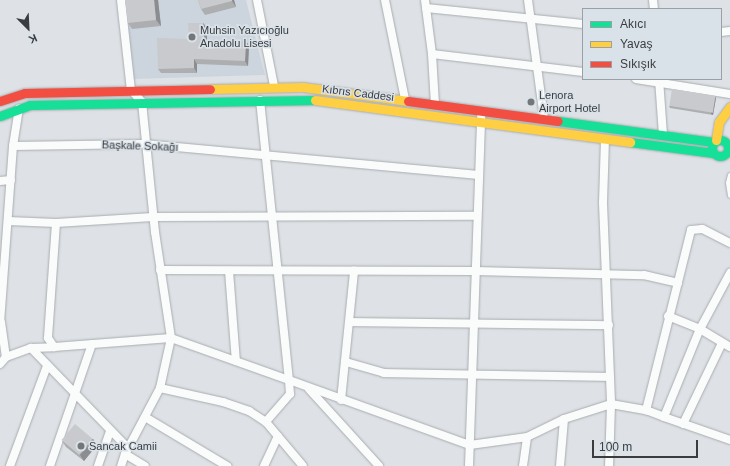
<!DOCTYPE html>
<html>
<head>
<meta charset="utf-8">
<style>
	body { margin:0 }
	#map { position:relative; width:730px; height:466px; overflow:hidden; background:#dee2e6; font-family:Helvetica,sans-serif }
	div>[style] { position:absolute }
	.built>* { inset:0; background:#ccd5dd }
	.roads { filter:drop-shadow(0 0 1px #a9acaf) drop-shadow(0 0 1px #a9acaf) }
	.lane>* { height:4px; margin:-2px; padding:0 2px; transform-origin:2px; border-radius:2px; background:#fafbfb }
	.street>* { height:8px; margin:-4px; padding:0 4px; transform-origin:4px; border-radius:4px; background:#fafbfb }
	.fast>* { height:9px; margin:-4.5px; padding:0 4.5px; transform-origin:4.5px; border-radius:4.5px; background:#16e098 }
	.fast>.ring { margin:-4.5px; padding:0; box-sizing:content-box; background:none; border:9px solid #16e098; border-radius:50% }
	.slow>* { height:9px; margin:-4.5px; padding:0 4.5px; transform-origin:4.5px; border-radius:4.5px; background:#ffcf43 }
	.jam>* { height:9px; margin:-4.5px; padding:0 4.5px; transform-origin:4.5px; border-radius:4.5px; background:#f24e42 }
	.wall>* { inset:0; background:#acaeb0 }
	.shaded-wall>* { inset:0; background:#8c8d90 }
	.building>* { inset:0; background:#c8cacd; transform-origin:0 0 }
	.dots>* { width:11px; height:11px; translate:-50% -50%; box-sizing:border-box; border:2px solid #dae2e9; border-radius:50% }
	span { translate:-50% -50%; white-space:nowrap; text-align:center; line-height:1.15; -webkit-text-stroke:3px #dae2e9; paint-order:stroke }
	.poi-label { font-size:11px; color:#3a3d40 }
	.left { translate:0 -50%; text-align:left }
	.street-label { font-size:11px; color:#3a3d40 }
	.legend { position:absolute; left:582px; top:8px; width:140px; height:72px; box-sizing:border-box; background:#dae2e9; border:1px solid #9aa0a5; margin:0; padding:5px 7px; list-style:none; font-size:12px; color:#3a3d40 }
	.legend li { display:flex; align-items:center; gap:8px; height:20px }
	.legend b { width:20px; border:1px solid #9aa0a5 }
	.north { position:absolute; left:8px; top:8px; width:40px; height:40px; -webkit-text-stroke:3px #dae2e9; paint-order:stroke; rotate:156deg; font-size:11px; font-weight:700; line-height:16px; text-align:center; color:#3a3d40 }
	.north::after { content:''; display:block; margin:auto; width:14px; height:18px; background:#3a3d40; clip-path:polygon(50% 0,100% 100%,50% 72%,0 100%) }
	.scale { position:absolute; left:592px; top:440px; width:106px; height:18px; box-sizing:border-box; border:2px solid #3a3d40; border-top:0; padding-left:5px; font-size:12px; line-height:14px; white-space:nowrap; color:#3a3d40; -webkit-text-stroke:3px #dae2e9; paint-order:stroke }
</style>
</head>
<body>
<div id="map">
	<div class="built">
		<i style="clip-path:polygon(124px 0,246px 0,265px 75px,133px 79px)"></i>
	</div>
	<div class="roads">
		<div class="lane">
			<i style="left:730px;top:175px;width:8px;rotate:104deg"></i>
			<i style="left:728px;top:183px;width:13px;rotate:81deg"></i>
		</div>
		<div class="street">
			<i style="left:121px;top:0;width:91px;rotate:83.7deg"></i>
			<i style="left:131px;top:90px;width:16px;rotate:47deg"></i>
			<i style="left:142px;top:102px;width:131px;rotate:84.3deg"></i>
			<i style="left:155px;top:232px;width:107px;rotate:81.4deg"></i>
			<i style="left:171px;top:338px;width:51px;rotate:102.4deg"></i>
			<i style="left:160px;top:388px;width:75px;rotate:117.9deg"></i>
			<i style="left:125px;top:454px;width:13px;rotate:108deg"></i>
			<i style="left:257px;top:0;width:88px;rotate:78.8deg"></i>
			<i style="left:385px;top:0;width:101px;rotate:78.6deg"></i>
			<i style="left:425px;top:0;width:54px;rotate:82.6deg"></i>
			<i style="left:432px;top:54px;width:50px;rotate:86.6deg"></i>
			<i style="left:528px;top:0;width:119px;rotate:82.3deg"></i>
			<i style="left:653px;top:0;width:9px;rotate:84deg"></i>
			<i style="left:426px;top:8px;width:158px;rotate:5.8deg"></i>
			<i style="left:721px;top:32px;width:9px;rotate:-6deg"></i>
			<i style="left:432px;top:54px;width:152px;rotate:6.8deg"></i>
			<i style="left:636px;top:79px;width:95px;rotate:9.1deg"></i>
			<i style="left:659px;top:79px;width:56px;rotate:85.9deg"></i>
			<i style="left:260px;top:100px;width:281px;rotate:84.1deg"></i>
			<i style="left:289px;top:380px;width:192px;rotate:19.8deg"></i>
			<i style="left:470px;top:445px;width:58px;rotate:-8deg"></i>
			<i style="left:527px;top:437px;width:41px;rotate:-25.9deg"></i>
			<i style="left:564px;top:419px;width:49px;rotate:-17.7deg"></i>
			<i style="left:611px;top:404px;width:36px;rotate:10deg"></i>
			<i style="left:605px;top:139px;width:64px;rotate:91.8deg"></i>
			<i style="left:603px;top:203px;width:201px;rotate:87.7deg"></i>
			<i style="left:611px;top:404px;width:62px;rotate:91.8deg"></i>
			<i style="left:13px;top:146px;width:131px;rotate:-0.9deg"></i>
			<i style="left:144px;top:144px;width:336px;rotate:5.3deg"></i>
			<i style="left:0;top:181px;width:11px;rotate:-5deg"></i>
			<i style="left:8px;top:221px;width:48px;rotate:2.4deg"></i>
			<i style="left:56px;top:223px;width:97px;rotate:-3.5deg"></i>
			<i style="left:153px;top:217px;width:324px;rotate:-0.2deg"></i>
			<i style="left:56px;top:223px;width:115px;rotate:94deg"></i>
			<i style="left:48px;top:338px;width:11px;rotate:56deg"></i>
			<i style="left:54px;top:347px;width:117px;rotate:-4.4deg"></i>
			<i style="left:171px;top:338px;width:125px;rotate:19.6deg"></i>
			<i style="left:289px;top:380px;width:14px;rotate:86deg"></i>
			<i style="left:290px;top:394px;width:37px;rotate:131deg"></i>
			<i style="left:730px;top:243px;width:31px;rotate:-153deg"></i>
			<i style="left:702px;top:229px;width:11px;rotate:175deg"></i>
			<i style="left:691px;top:230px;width:186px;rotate:104deg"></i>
			<i style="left:646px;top:410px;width:19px;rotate:21deg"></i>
			<i style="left:664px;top:417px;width:95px;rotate:-67.8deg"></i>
			<i style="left:700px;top:329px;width:64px;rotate:-61.8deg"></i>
			<i style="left:160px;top:270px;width:315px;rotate:0.2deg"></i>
			<i style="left:475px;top:271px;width:169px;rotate:1.4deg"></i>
			<i style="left:644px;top:275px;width:35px;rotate:13deg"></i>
			<i style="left:229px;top:271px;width:90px;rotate:85.6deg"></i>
			<i style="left:668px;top:316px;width:35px;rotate:22deg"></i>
			<i style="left:700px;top:329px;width:35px;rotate:31deg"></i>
			<i style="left:1px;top:322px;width:35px;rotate:82deg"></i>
			<i style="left:6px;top:357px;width:27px;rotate:-20deg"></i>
			<i style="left:31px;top:348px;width:23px;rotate:-2deg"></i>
			<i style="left:350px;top:322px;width:259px;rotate:0.7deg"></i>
			<i style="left:0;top:323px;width:177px;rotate:-85.8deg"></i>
			<i style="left:13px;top:146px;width:38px;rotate:-81deg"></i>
			<i style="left:31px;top:348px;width:139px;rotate:45.9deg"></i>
			<i style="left:346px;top:362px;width:40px;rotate:16deg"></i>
			<i style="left:384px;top:373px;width:226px;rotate:1deg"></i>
			<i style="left:0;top:364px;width:9px;rotate:-49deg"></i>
			<i style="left:160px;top:388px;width:65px;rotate:12.5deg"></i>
			<i style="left:223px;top:402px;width:28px;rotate:19deg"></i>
			<i style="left:249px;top:411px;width:20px;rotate:33deg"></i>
			<i style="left:266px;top:422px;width:57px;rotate:49.9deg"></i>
			<i style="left:309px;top:389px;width:104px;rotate:47.7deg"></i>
			<i style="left:341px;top:400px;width:130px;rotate:-84.2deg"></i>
			<i style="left:145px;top:417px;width:96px;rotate:30.9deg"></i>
			<i style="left:664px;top:417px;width:70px;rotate:19.2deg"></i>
			<i style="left:683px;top:424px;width:90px;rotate:-64.3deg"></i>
			<i style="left:125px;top:454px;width:23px;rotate:31deg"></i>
			<i style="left:10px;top:466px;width:107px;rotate:-69.7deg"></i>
			<i style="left:50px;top:466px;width:129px;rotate:-71deg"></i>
			<i style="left:98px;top:466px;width:36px;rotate:-71deg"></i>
			<i style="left:264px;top:466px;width:33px;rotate:-65deg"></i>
			<i style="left:469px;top:466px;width:349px;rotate:-88deg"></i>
			<i style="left:523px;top:466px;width:29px;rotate:-82deg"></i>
			<i style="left:560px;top:466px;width:47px;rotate:-85.1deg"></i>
		</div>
		<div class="fast">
			<i style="left:0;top:116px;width:32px;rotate:-20deg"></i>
			<i style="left:30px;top:105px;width:285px;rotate:-1deg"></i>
			<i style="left:558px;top:121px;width:157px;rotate:7.7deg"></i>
			<i class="ring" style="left:712px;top:140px;width:7px;height:7px"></i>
			<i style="left:630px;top:142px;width:84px;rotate:7.5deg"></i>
		</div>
		<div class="slow">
			<i style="left:210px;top:89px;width:93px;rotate:-1.2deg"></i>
			<i style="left:303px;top:87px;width:106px;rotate:7.6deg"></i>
			<i style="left:315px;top:100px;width:318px;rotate:7.6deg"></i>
			<i style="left:716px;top:140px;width:18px;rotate:-81deg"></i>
			<i style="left:719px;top:122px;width:19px;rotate:-54deg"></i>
		</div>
		<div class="jam">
			<i style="left:0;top:101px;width:26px;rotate:-18deg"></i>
			<i style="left:25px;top:93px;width:185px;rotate:-1.2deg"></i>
			<i style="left:408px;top:101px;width:151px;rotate:7.6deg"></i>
		</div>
	</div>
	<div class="wall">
		<i style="clip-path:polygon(158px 0,161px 26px,132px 29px,128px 23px)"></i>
		<i style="clip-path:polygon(198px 0,234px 0,236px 7px,205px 15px,201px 9px)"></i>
		<i style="clip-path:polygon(203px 23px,207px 28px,207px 40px,246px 41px,249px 46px,248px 66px,197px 64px,197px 73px,161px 73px,158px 69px,189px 39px)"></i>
		<i style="clip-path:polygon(716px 98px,713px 115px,670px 108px,669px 106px)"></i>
		<i style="clip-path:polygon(93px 439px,97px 445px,84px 461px,66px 447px,62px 441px)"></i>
	</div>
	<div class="shaded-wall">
		<i style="clip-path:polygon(154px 0,158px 0,161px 26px,156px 20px)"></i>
		<i style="clip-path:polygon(232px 0,234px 0,236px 7px,232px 1px)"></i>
		<i style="clip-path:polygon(203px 23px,207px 28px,207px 45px,204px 40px)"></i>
		<i style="clip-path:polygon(246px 41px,249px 46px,248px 66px,245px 61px)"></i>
		<i style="clip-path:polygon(194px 59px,197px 64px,197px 73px,194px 68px)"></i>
		<i style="clip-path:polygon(715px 96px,716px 98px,713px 115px,711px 114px)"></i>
		<i style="clip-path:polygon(93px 439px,97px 445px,84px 461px,80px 455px)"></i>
	</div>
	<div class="building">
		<i style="clip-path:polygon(125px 0,154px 0,156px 20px,128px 23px)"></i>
		<i style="clip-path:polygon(198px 0,232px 0,232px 1px,201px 9px)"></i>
		<i style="clip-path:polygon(188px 23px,203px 23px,204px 40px,246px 41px,245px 61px,194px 59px,194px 68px,158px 69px,157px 38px,189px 39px)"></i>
		<i style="left:672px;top:89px;width:44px;height:17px;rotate:9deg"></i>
		<i style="left:75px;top:424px;width:23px;height:21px;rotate:40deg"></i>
	</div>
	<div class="dots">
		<i style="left:192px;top:37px;background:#73777a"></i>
		<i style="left:531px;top:102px;background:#73777a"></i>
		<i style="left:81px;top:446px;background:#73777a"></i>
	</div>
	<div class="poi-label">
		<span class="left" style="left:200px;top:37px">Muhsin Yazıcıoğlu<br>Anadolu Lisesi</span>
		<span class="left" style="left:539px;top:102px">Lenora<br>Airport Hotel</span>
		<span class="left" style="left:89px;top:446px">Sancak Camii</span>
	</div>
	<div class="street-label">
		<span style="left:358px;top:93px;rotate:7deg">Kıbrıs Caddesi</span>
		<span style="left:140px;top:146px;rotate:2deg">Başkale Sokağı</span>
	</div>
	<ul class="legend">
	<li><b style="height:5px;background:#16e098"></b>Akıcı</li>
	<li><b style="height:5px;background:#ffcf43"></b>Yavaş</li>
	<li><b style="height:5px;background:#f24e42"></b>Sıkışık</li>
	</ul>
	<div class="north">K</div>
	<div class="scale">100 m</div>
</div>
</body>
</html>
